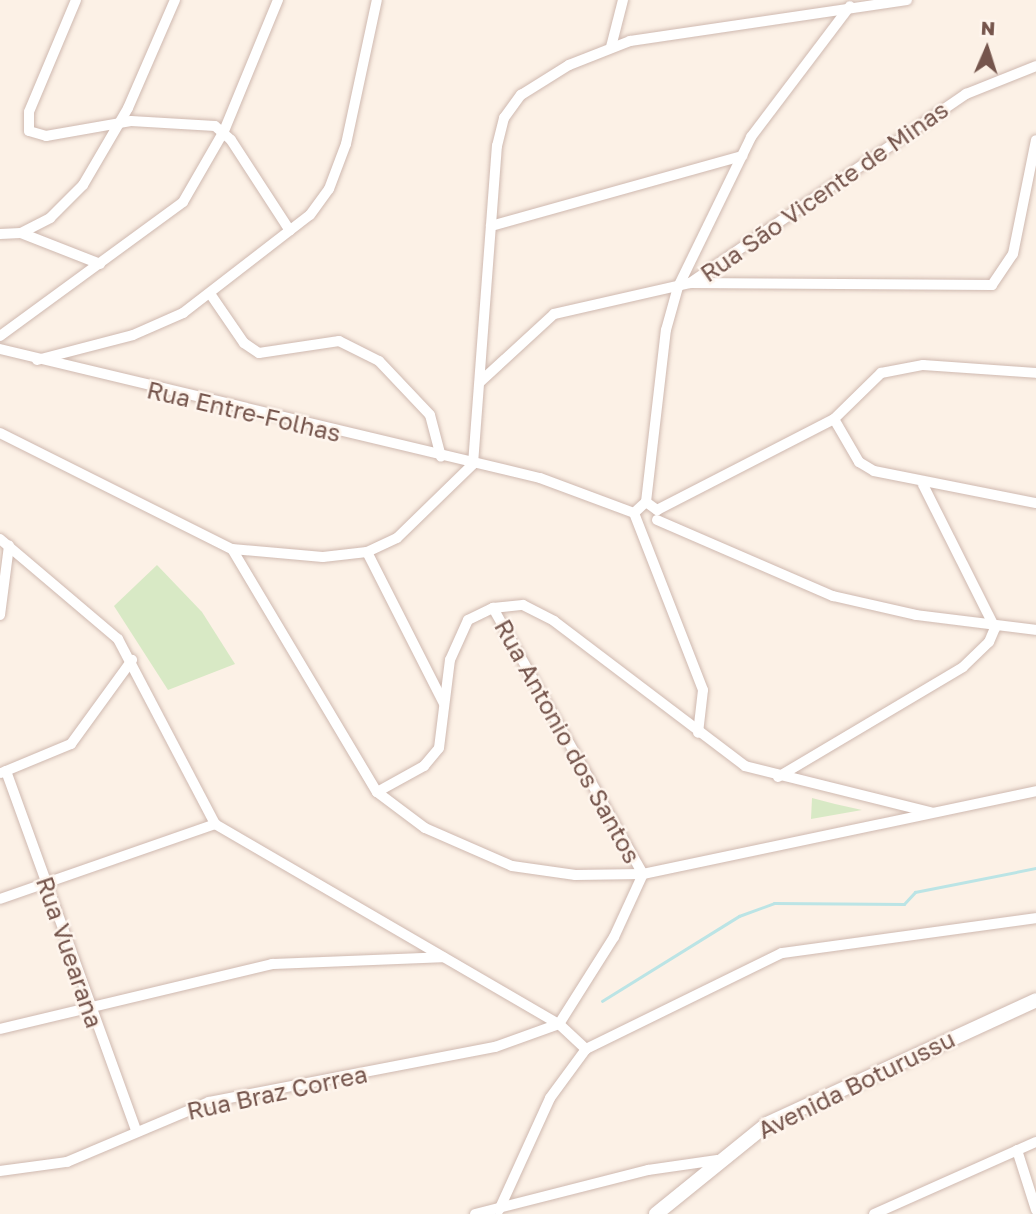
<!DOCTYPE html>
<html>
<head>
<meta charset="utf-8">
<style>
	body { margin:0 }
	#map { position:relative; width:1036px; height:1214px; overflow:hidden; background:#fcf1e6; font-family:"Golos Text",sans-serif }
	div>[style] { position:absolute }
	.green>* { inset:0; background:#d8e9c5 }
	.stream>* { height:2.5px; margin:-1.25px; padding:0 1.25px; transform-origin:1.25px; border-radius:1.25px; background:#bbe4e5 }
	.roads { filter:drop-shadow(0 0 2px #cfb9b0) drop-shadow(0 0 2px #cfb9b0) }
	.street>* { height:10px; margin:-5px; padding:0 5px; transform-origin:5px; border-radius:5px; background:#fff }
	.secondary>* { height:14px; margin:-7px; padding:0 7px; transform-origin:7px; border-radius:7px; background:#fff }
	span { translate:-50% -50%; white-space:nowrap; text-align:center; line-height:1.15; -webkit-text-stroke:5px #fef5ed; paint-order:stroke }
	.street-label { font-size:24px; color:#75554c }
	.north { position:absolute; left:952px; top:14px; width:70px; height:70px; -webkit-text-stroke:5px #fef5ed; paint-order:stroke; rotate:3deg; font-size:19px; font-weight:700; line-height:28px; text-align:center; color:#75554c }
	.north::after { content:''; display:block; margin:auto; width:24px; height:32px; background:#75554c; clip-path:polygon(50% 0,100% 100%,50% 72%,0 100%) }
</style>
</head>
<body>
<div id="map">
	<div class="green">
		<i style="clip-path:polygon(157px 565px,202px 612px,235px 664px,168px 690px,114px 606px)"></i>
		<i style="clip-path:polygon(812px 798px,835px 804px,862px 810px,811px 819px)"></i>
	</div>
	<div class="stream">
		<i style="left:602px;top:1001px;width:161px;rotate:-31.8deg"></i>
		<i style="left:739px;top:916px;width:37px;rotate:-20deg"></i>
		<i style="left:774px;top:903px;width:130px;rotate:0.4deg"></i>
		<i style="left:904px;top:904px;width:16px;rotate:-47deg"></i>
		<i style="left:915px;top:892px;width:123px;rotate:-11.2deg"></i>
	</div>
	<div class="roads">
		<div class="street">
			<i style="left:76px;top:0;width:121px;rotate:112.8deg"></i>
			<i style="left:29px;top:112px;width:19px;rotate:90deg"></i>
			<i style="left:29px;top:131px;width:18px;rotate:16deg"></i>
			<i style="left:46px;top:136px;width:86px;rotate:-10deg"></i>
			<i style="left:131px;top:121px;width:84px;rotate:3.4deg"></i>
			<i style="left:215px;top:126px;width:21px;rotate:41deg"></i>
			<i style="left:231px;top:140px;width:108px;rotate:57deg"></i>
			<i style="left:611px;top:47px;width:49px;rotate:-75.7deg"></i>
			<i style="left:491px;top:226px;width:261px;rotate:-15.6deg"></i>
			<i style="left:21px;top:233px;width:85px;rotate:21.4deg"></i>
			<i style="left:0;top:234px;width:21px;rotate:-3deg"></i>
			<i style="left:21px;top:233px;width:33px;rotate:-27deg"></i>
			<i style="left:50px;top:218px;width:47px;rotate:-45deg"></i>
			<i style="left:83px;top:185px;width:89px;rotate:-59.7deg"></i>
			<i style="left:128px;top:108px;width:118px;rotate:-66.5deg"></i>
			<i style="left:690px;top:283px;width:335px;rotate:-34.4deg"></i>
			<i style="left:966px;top:94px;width:75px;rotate:-21.8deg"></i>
			<i style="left:211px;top:295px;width:58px;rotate:55.5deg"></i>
			<i style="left:244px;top:343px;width:18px;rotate:34deg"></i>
			<i style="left:259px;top:353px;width:81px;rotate:-8.5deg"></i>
			<i style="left:339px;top:341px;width:45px;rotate:26.6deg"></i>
			<i style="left:379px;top:361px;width:74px;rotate:46.6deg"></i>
			<i style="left:430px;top:415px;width:43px;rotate:75.3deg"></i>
			<i style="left:0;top:336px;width:227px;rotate:-36.2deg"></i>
			<i style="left:183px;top:202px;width:82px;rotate:-60deg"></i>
			<i style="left:224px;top:131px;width:142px;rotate:-67.6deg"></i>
			<i style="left:0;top:349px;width:555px;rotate:13.44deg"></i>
			<i style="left:540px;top:478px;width:100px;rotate:20.4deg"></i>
			<i style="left:634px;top:513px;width:190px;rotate:68.7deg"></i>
			<i style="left:703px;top:690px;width:43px;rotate:96.6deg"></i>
			<i style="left:37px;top:360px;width:99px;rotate:-14.6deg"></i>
			<i style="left:133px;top:335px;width:55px;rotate:-23.7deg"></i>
			<i style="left:183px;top:313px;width:160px;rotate:-37.7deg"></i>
			<i style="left:310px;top:215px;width:32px;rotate:-54deg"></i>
			<i style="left:329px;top:189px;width:48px;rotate:-69.3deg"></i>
			<i style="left:346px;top:144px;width:147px;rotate:-77.9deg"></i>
			<i style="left:480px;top:382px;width:100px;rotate:-42.6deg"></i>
			<i style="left:554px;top:314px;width:139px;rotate:-12.8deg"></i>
			<i style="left:690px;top:283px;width:302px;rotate:0.4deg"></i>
			<i style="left:992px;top:285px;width:37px;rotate:-56deg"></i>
			<i style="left:1013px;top:254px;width:116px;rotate:-78.6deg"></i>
			<i style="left:834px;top:419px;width:50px;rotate:59.8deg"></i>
			<i style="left:859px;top:462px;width:17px;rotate:31deg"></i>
			<i style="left:874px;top:471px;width:165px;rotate:11.2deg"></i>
			<i style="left:0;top:433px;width:259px;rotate:26.6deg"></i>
			<i style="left:232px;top:549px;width:91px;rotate:5deg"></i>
			<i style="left:323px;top:557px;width:44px;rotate:-6.5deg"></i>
			<i style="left:367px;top:552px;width:33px;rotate:-25deg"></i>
			<i style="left:397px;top:538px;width:106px;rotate:-44.2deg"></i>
			<i style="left:473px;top:464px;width:319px;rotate:-85.7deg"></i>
			<i style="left:497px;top:146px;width:29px;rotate:-76deg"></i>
			<i style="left:504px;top:118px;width:29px;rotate:-54deg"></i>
			<i style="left:521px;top:95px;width:57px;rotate:-32deg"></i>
			<i style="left:569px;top:65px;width:66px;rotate:-21.5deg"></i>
			<i style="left:630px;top:41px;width:280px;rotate:-8.4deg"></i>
			<i style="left:646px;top:502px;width:173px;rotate:-83.4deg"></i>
			<i style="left:666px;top:330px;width:45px;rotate:-74.4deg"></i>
			<i style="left:678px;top:287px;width:167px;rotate:-64deg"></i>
			<i style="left:751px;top:137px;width:164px;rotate:-52.9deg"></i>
			<i style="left:657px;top:510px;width:199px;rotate:-27.2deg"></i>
			<i style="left:834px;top:419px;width:66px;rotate:-44.4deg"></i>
			<i style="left:881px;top:373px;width:43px;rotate:-10.8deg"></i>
			<i style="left:923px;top:365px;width:113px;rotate:4deg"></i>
			<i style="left:634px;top:513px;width:16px;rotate:-43deg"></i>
			<i style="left:646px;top:502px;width:14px;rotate:36deg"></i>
			<i style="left:657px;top:520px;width:192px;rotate:23.4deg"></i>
			<i style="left:833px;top:596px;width:85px;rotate:12.9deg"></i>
			<i style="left:916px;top:615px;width:121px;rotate:7.1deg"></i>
			<i style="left:0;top:539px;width:155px;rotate:40.3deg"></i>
			<i style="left:118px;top:639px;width:209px;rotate:62.3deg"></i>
			<i style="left:215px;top:824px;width:398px;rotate:30.2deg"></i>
			<i style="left:559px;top:1024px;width:37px;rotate:43deg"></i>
			<i style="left:232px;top:549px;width:283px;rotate:59.2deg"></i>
			<i style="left:377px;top:792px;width:60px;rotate:36.9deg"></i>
			<i style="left:425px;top:828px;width:95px;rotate:23.6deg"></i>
			<i style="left:512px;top:866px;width:64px;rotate:8.1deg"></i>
			<i style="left:575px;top:875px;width:68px;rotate:-0.8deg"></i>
			<i style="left:643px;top:874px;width:402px;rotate:-11.9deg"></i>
			<i style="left:367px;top:552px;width:170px;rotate:63.1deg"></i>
			<i style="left:493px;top:608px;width:305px;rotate:60.6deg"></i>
			<i style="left:0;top:615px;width:70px;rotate:-82.6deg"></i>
			<i style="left:6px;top:771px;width:384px;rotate:70.1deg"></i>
			<i style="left:1px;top:773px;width:76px;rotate:-22.5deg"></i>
			<i style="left:71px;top:744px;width:104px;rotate:-54deg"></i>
			<i style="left:778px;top:777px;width:215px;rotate:-30.7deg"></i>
			<i style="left:963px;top:667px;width:36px;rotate:-44deg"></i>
			<i style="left:989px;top:642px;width:15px;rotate:-67deg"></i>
			<i style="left:995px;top:628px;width:160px;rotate:-116.7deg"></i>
			<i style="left:377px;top:792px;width:54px;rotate:-29deg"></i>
			<i style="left:424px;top:766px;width:23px;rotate:-50deg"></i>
			<i style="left:439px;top:748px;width:89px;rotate:-82.9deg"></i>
			<i style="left:450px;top:660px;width:44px;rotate:-65.8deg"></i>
			<i style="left:468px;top:620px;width:28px;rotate:-26deg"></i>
			<i style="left:493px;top:608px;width:30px;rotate:-6deg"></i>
			<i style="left:523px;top:605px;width:35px;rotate:27deg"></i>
			<i style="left:554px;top:621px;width:240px;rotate:37.2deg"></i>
			<i style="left:745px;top:766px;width:191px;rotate:14deg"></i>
			<i style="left:0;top:899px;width:228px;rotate:-19.2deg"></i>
			<i style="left:0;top:1029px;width:280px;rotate:-13.4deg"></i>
			<i style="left:272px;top:964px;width:171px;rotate:-2.3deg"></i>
			<i style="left:586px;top:1049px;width:218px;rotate:-26.1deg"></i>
			<i style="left:782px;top:953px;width:256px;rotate:-7.8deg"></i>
			<i style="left:1017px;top:1150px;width:63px;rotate:72.4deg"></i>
			<i style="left:0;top:1171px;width:68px;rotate:-7.7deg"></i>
			<i style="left:67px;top:1162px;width:154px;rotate:-22.9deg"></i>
			<i style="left:209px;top:1102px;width:291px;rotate:-10.9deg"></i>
			<i style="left:495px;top:1047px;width:68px;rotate:-19.8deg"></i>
			<i style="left:559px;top:1024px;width:103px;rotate:-57.7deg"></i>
			<i style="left:614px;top:937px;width:69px;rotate:-65.3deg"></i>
			<i style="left:499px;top:1210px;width:123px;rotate:-65.5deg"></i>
			<i style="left:550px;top:1098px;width:61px;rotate:-53.7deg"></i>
			<i style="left:475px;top:1214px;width:179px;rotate:-14.3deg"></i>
			<i style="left:648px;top:1170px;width:70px;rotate:-8.2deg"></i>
			<i style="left:874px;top:1214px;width:177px;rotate:-24deg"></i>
		</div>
		<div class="secondary">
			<i style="left:656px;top:1214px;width:143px;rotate:-39deg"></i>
			<i style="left:767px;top:1124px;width:296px;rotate:-24.7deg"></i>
		</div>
	</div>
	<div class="street-label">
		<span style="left:824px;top:191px;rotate:-35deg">Rua São Vicente de Minas</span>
		<span style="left:244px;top:411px;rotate:13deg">Rua Entre-Folhas</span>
		<span style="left:568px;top:741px;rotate:61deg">Rua Antonio dos Santos</span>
		<span style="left:70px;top:952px;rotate:71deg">Rua Vuearana</span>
		<span style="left:856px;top:1084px;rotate:-26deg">Avenida Boturussu</span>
		<span style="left:277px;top:1092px;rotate:-12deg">Rua Braz Correa</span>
	</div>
	<div class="north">N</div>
</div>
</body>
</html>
